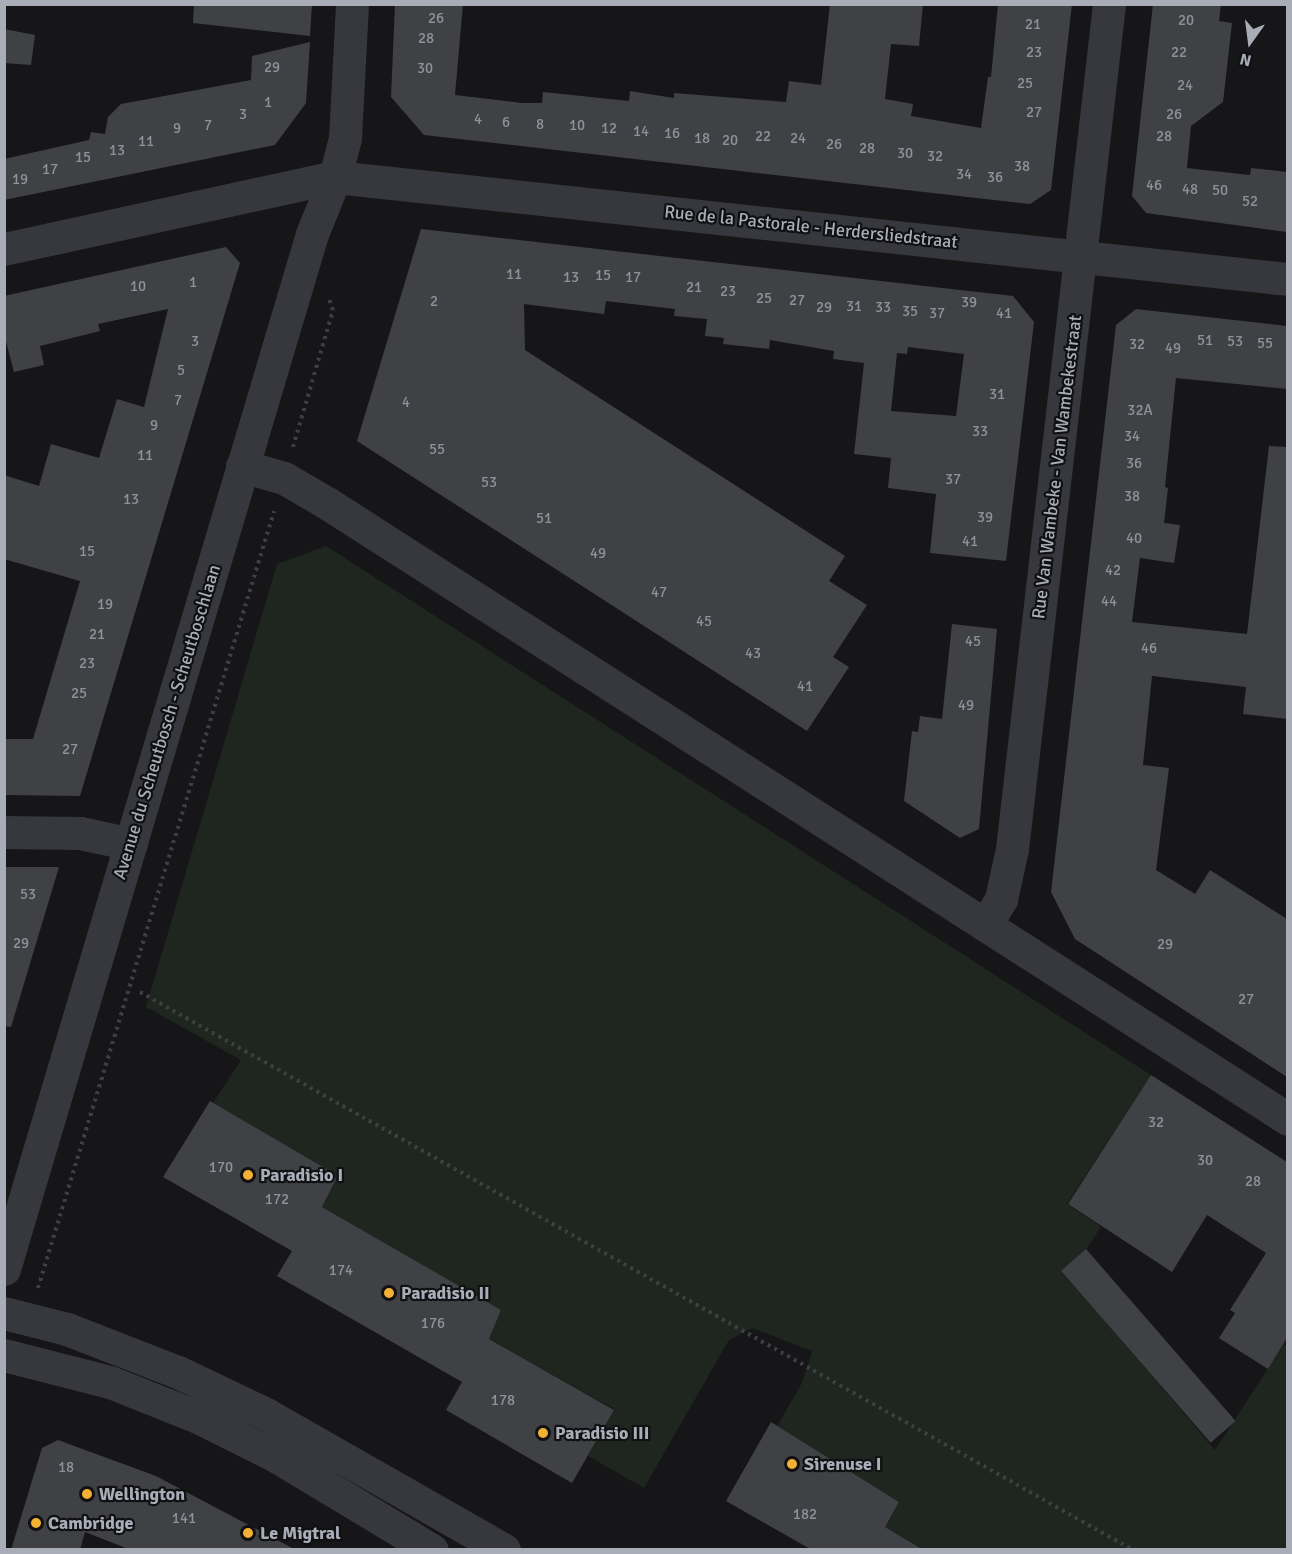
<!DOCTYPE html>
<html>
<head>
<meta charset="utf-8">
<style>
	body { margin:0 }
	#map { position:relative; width:1292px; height:1554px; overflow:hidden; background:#161618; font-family:Signika,sans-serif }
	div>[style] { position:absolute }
	.green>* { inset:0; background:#1e261f }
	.building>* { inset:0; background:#404145; transform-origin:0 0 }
	.path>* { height:4px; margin-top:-2px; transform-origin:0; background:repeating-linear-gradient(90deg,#3d3f44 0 3px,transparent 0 7.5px) }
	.minor>* { height:33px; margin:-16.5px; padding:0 16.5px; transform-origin:16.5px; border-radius:16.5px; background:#37383d }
	.dots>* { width:16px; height:16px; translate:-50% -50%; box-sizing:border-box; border:3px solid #111113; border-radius:50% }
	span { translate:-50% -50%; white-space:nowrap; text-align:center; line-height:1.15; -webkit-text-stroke:4.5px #111113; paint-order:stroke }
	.number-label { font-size:15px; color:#8e929b }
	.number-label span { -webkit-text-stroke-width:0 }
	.street-label { font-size:18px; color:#a8adb8 }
	.poi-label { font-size:18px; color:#a8adb8; font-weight:700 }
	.left { translate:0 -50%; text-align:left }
	.frame { position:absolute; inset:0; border:6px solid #a8adb8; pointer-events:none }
	.north { position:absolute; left:1220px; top:12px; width:60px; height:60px; -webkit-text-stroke:4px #111113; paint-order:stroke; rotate:194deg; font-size:16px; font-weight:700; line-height:24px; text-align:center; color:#a8adb8 }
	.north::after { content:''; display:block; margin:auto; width:21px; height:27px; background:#a8adb8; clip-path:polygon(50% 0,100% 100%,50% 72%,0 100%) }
</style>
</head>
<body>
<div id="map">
	<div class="green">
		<i style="clip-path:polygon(326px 546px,1151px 1075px,1067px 1204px,1101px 1227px,1068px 1277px,1215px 1450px,1284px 1344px,1287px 1347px,1287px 1549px,924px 1549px,885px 1527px,899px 1502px,777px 1426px,802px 1383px,812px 1351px,752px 1328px,729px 1340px,644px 1488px,588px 1456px,614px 1409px,489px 1339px,501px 1310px,322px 1207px,327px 1198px,213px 1103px,241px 1060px,146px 1007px,277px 564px)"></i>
	</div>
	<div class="building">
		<i style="clip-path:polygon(194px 4px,312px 4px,310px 36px,193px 23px)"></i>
		<i style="clip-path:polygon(395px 4px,463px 4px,455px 95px,522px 103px,542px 103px,543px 92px,629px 101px,630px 91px,674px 98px,674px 93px,786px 102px,789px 81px,821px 85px,830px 4px,923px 4px,919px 46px,891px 44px,885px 99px,913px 104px,911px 116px,981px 128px,988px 77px,991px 77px,998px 4px,1072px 4px,1051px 190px,1030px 204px,424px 135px,391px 97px)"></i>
		<i style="clip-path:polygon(1153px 4px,1221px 4px,1219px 21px,1232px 23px,1223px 102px,1191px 126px,1187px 168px,1250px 175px,1251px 168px,1287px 172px,1287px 232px,1146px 213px,1132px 196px)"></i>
		<i style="clip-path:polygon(4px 29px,35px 35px,31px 65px,4px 63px)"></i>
		<i style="clip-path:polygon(310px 42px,306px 103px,275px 145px,4px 200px,4px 159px,89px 140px,91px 132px,105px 134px,108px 117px,121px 104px,251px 80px,252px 56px)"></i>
		<i style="clip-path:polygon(evenodd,421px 229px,1013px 296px,1034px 322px,1006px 561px,930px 553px,936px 494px,888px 488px,891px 458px,854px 454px,864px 363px,833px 359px,834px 351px,770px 340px,769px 349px,723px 344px,724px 338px,705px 336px,707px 319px,674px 316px,675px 309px,606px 301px,604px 314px,524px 304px,525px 350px,845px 556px,829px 581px,867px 605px,833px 657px,849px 667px,807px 731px,357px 441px,421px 229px,908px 347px,964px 354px,956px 416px,891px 411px,897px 353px,907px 354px,908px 347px)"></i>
		<i style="clip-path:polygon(226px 247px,240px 263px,80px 796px,4px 795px,4px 739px,33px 739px,80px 581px,4px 559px,4px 475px,39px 486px,51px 444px,99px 458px,117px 399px,144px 407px,168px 309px,98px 324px,100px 331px,40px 346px,44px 365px,14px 372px,4px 334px,4px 296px)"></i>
		<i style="clip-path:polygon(1136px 309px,1287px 326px,1287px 389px,1176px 378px,1165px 487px,1168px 488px,1164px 523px,1180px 525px,1174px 563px,1140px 558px,1132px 622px,1247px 634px,1269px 446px,1287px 447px,1287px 719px,1243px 714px,1246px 687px,1152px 676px,1143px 765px,1169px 768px,1156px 870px,1195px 894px,1210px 870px,1287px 919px,1287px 1077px,1075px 939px,1051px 892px,1116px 325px)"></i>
		<i style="clip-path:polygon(952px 624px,997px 629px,979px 829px,960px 838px,904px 801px,912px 731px,918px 732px,920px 716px,942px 719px)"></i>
		<i style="clip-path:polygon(4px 867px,59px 867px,11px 1027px,4px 1026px)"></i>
		<i style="clip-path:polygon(1151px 1075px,1287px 1162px,1287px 1338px,1268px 1369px,1219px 1338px,1235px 1313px,1230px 1310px,1266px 1253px,1207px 1215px,1172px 1272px,1068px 1204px)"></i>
		<i style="clip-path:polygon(210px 1101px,333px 1173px,336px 1179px,322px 1207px,501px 1310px,489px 1339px,614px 1410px,572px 1483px,446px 1410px,462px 1382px,277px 1276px,292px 1251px,163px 1177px)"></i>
		<i style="left:1086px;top:1249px;width:228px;height:33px;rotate:49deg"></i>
		<i style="clip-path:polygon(771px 1422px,899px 1502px,885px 1527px,924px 1550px,812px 1550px,726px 1501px)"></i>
		<i style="clip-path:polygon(58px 1440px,156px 1476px,296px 1550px,131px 1550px,85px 1532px,80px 1550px,11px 1550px,42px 1448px)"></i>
	</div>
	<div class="path">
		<i style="left:293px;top:447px;width:143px;rotate:-73.7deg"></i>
		<i style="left:333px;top:310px;width:12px;rotate:-110deg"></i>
		<i style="left:140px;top:992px;width:1139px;rotate:29.33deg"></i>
		<i style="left:38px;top:1288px;width:812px;rotate:-73.1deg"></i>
	</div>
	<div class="minor">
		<i style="left:4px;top:249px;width:339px;rotate:-12.3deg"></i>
		<i style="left:335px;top:177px;width:958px;rotate:6.11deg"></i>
		<i style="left:242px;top:466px;width:44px;rotate:15.9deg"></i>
		<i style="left:284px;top:478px;width:50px;rotate:30.2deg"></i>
		<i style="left:327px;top:503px;width:1141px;rotate:32.66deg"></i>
		<i style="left:4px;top:832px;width:76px;rotate:0.8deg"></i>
		<i style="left:80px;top:833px;width:52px;rotate:12.2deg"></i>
		<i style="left:985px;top:925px;width:31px;rotate:-58deg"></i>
		<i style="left:1001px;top:899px;width:51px;rotate:-77.6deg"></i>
		<i style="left:1012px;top:849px;width:851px;rotate:-83.45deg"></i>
		<i style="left:4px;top:1269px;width:1080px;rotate:-73.43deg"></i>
		<i style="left:312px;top:234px;width:61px;rotate:-68deg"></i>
		<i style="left:335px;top:177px;width:40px;rotate:-75.6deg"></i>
		<i style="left:345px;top:138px;width:134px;rotate:-87deg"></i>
		<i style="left:4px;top:1313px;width:65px;rotate:14.3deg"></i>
		<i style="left:67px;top:1329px;width:119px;rotate:21.2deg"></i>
		<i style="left:178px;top:1372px;width:98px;rotate:25.5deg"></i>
		<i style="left:266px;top:1414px;width:274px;rotate:29.7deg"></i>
		<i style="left:4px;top:1355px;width:109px;rotate:14.3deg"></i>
		<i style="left:110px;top:1382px;width:95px;rotate:21.7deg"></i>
		<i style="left:198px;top:1417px;width:87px;rotate:26.6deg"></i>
		<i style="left:276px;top:1456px;width:182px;rotate:31.1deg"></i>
	</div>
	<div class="dots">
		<i style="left:248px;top:1175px;background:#f2b134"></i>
		<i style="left:389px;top:1293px;background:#f2b134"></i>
		<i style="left:543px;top:1433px;background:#f2b134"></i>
		<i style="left:792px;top:1464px;background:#f2b134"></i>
		<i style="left:87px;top:1494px;background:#f2b134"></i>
		<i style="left:36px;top:1523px;background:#f2b134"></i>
		<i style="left:248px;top:1533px;background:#f2b134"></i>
	</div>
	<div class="number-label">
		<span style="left:436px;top:19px">26</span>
		<span style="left:1186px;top:21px">20</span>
		<span style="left:1033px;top:25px">21</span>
		<span style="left:426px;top:39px">28</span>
		<span style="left:1034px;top:53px">23</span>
		<span style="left:1179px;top:53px">22</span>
		<span style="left:272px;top:68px">29</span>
		<span style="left:425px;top:69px">30</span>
		<span style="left:1025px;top:84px">25</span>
		<span style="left:1185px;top:86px">24</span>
		<span style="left:268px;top:103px">1</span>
		<span style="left:1034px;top:113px">27</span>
		<span style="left:243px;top:115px">3</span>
		<span style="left:1174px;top:115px">26</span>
		<span style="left:478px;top:120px">4</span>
		<span style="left:506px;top:123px">6</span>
		<span style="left:540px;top:125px">8</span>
		<span style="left:208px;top:126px">7</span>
		<span style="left:577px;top:126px">10</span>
		<span style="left:177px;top:129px">9</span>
		<span style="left:609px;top:129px">12</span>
		<span style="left:641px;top:132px">14</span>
		<span style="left:672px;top:134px">16</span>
		<span style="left:763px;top:137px">22</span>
		<span style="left:1164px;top:137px">28</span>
		<span style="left:702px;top:139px">18</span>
		<span style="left:798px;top:139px">24</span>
		<span style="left:730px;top:141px">20</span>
		<span style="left:146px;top:142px">11</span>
		<span style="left:834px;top:145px">26</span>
		<span style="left:867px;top:149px">28</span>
		<span style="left:117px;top:151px">13</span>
		<span style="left:905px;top:154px">30</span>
		<span style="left:935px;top:157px">32</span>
		<span style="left:83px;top:158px">15</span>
		<span style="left:1022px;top:167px">38</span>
		<span style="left:50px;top:170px">17</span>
		<span style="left:964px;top:175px">34</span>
		<span style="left:995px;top:178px">36</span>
		<span style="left:20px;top:180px">19</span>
		<span style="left:1154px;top:186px">46</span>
		<span style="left:1190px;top:190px">48</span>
		<span style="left:1220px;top:191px">50</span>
		<span style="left:1250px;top:202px">52</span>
		<span style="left:514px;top:275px">11</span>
		<span style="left:603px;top:276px">15</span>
		<span style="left:571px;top:278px">13</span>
		<span style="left:633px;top:278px">17</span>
		<span style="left:193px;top:283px">1</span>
		<span style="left:138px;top:287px">10</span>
		<span style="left:694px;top:288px">21</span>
		<span style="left:728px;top:292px">23</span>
		<span style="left:764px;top:299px">25</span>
		<span style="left:797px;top:301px">27</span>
		<span style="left:434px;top:302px">2</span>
		<span style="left:969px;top:303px">39</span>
		<span style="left:854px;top:307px">31</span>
		<span style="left:824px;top:308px">29</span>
		<span style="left:883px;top:308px">33</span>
		<span style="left:910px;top:312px">35</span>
		<span style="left:937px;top:314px">37</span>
		<span style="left:1004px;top:314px">41</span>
		<span style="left:1205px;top:341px">51</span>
		<span style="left:195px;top:342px">3</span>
		<span style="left:1235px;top:342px">53</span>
		<span style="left:1265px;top:344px">55</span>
		<span style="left:1137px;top:345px">32</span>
		<span style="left:1173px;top:349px">49</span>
		<span style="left:181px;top:371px">5</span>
		<span style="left:997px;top:395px">31</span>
		<span style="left:178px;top:401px">7</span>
		<span style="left:406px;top:403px">4</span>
		<span style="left:1140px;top:411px">32A</span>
		<span style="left:154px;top:426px">9</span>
		<span style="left:980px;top:432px">33</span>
		<span style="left:1132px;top:437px">34</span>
		<span style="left:437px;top:450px">55</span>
		<span style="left:145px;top:456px">11</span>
		<span style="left:1134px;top:464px">36</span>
		<span style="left:953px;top:480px">37</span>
		<span style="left:489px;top:483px">53</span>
		<span style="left:1132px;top:497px">38</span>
		<span style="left:131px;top:500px">13</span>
		<span style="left:985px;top:518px">39</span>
		<span style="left:544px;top:519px">51</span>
		<span style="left:1134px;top:539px">40</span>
		<span style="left:970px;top:542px">41</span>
		<span style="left:87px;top:552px">15</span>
		<span style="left:598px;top:554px">49</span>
		<span style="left:1113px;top:571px">42</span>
		<span style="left:659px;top:593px">47</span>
		<span style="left:1109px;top:602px">44</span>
		<span style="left:105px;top:605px">19</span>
		<span style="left:704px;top:622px">45</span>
		<span style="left:97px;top:635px">21</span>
		<span style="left:973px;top:642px">45</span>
		<span style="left:1149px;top:649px">46</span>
		<span style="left:753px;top:654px">43</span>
		<span style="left:87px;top:664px">23</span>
		<span style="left:805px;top:687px">41</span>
		<span style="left:79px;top:694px">25</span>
		<span style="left:966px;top:706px">49</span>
		<span style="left:70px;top:750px">27</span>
		<span style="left:28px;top:895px">53</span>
		<span style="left:21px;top:944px">29</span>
		<span style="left:1165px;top:945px">29</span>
		<span style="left:1246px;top:1000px">27</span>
		<span style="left:1156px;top:1123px">32</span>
		<span style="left:1205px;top:1161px">30</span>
		<span style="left:221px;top:1168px">170</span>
		<span style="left:1253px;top:1182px">28</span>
		<span style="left:277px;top:1200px">172</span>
		<span style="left:341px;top:1271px">174</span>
		<span style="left:433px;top:1324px">176</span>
		<span style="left:503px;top:1401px">178</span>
		<span style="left:66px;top:1468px">18</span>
		<span style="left:805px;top:1515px">182</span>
		<span style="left:184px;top:1519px">141</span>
	</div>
	<div class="street-label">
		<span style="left:811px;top:227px;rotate:6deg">Rue de la Pastorale - Herdersliedstraat</span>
		<span style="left:1057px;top:467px;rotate:-83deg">Rue Van Wambeke - Van Wambekestraat</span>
		<span style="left:167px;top:722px;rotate:-73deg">Avenue du Scheutbosch - Scheutboschlaan</span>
	</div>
	<div class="poi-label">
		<span class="left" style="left:260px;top:1175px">Paradisio I</span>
		<span class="left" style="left:401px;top:1293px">Paradisio II</span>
		<span class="left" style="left:555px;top:1433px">Paradisio III</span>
		<span class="left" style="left:804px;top:1464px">Sirenuse I</span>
		<span class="left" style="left:99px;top:1494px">Wellington</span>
		<span class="left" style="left:48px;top:1523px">Cambridge</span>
		<span class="left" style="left:260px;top:1533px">Le Migtral</span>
	</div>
	<div class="frame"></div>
	<div class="north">N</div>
</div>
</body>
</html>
